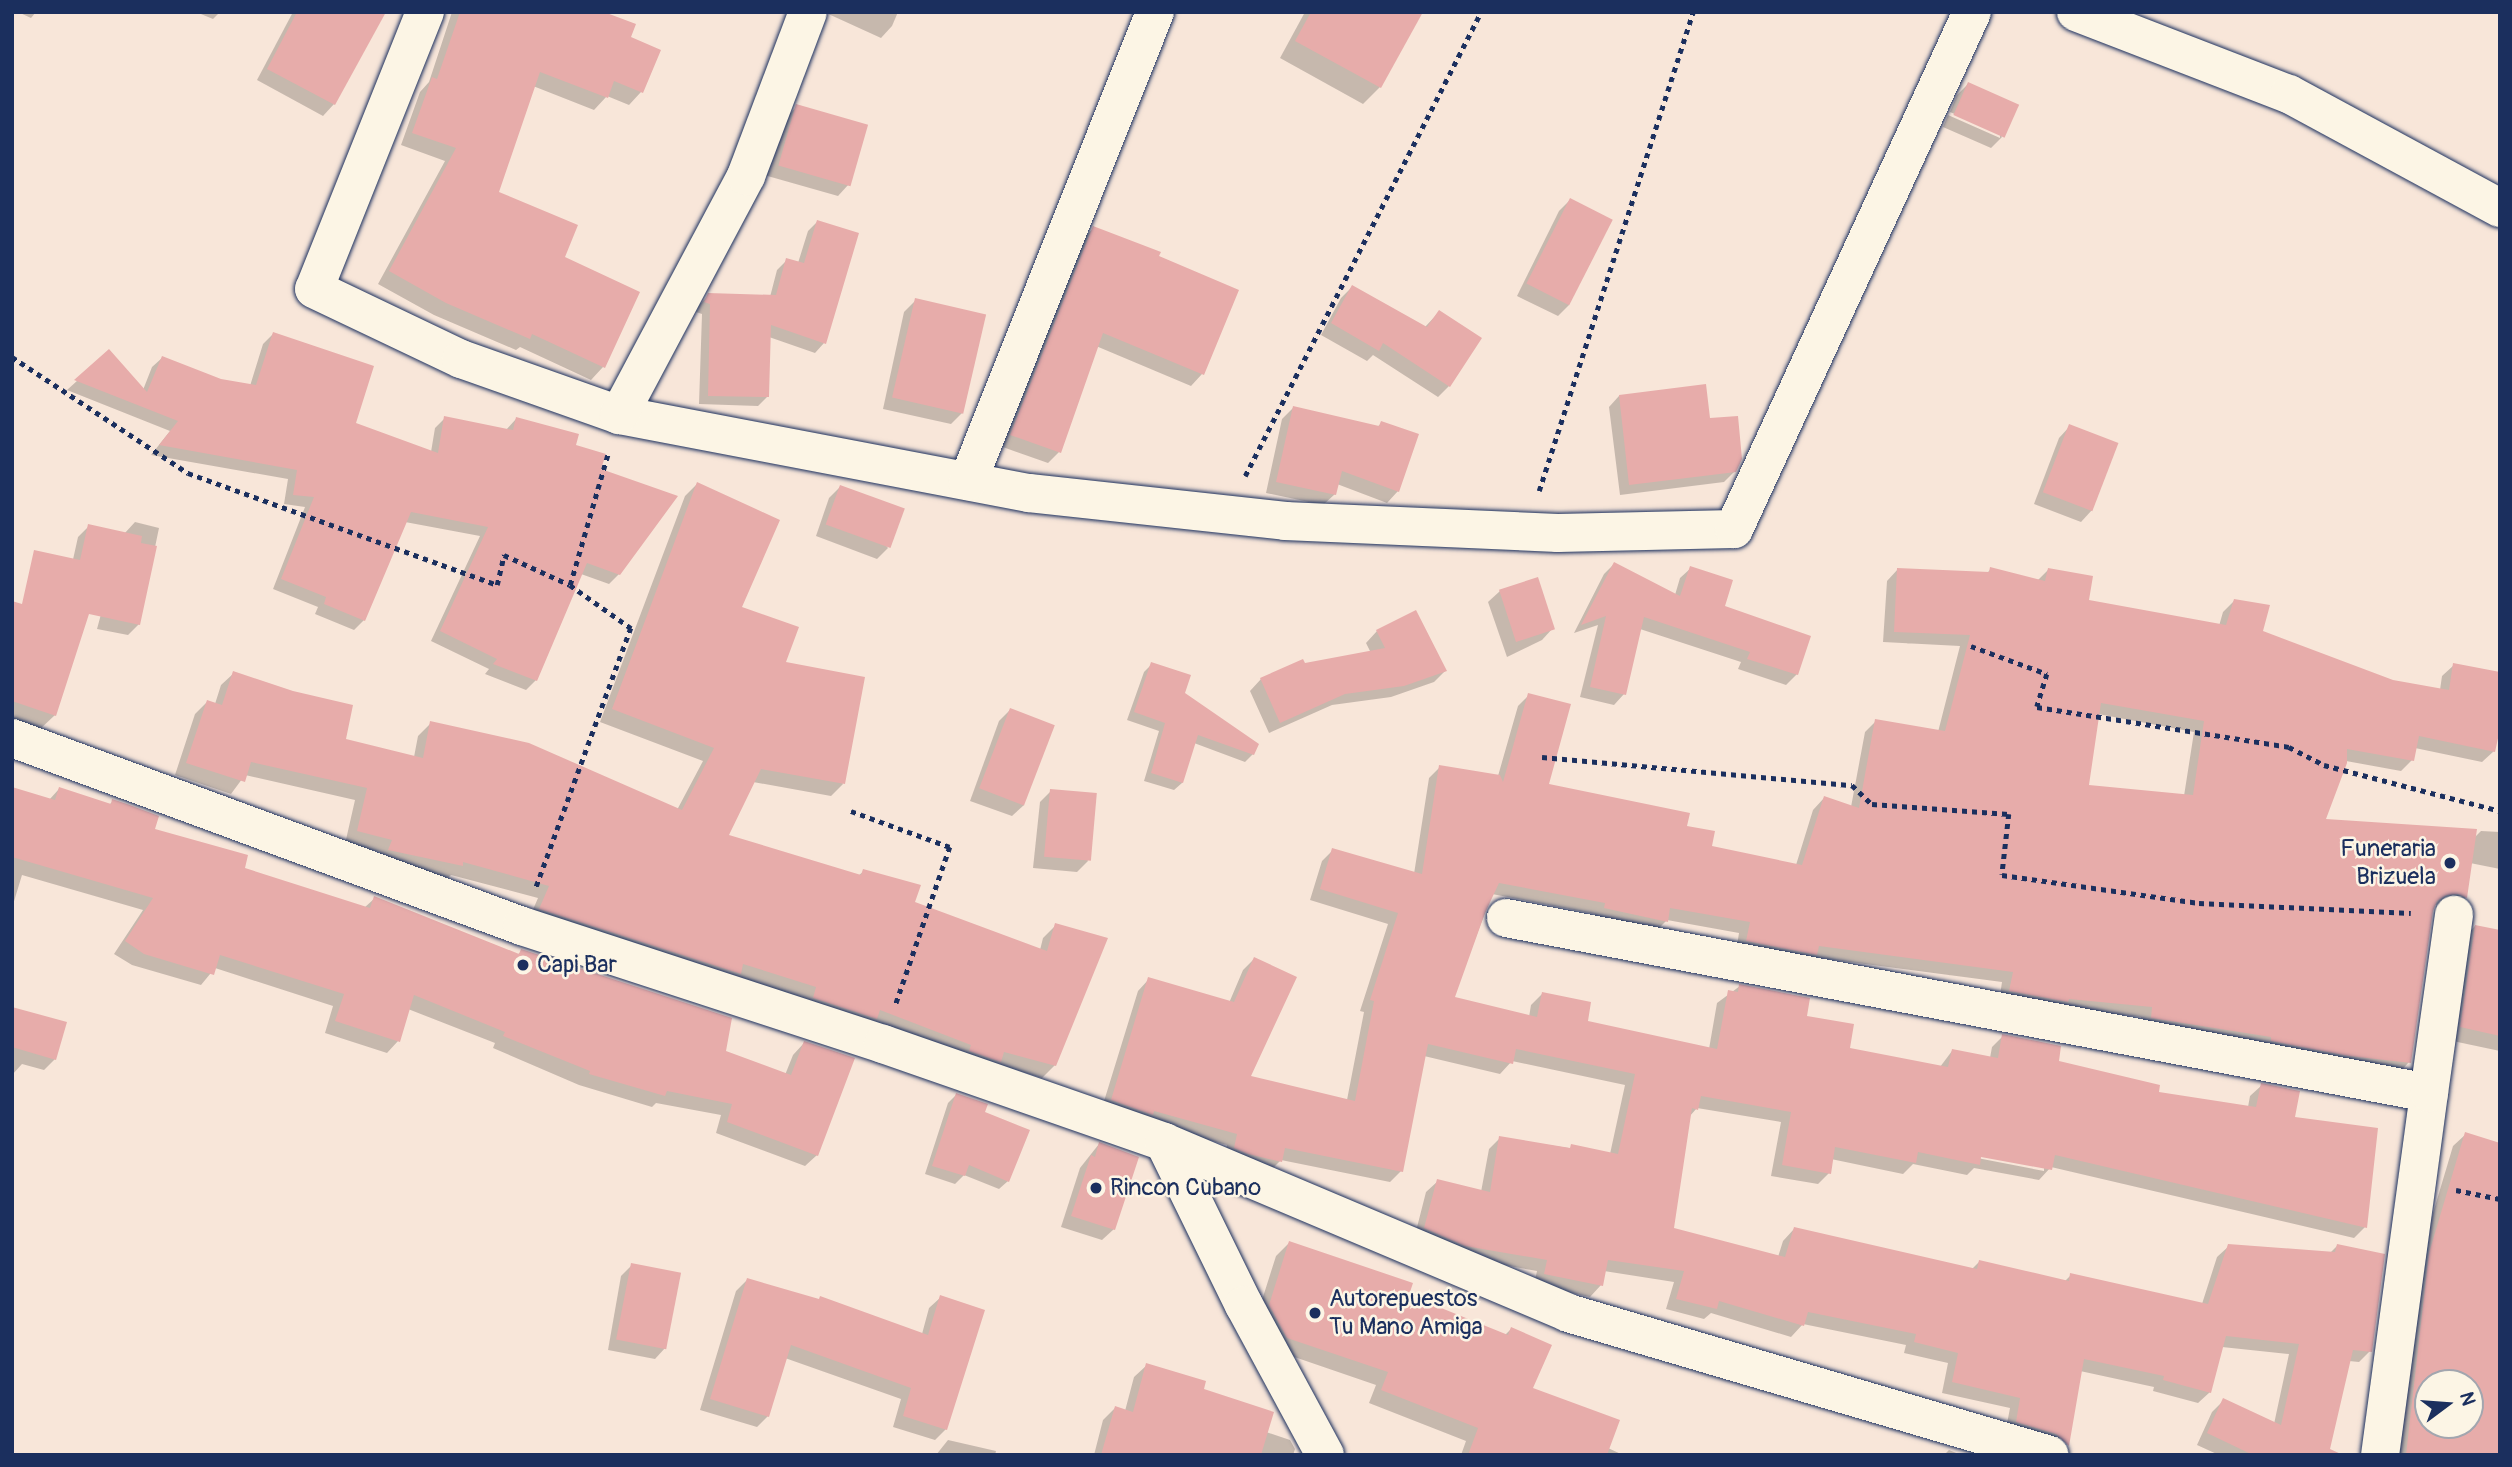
<!DOCTYPE html>
<html>
<head>
<meta charset="utf-8">
<style>
	body { margin:0 }
	#map { position:relative; width:2512px; height:1467px; overflow:hidden; background:#f8e6d9; font-family:Pangolin,sans-serif }
	div>[style] { position:absolute }
	.shadow>* { inset:0; background:#0003 }
	.building>* { inset:0; background:#e7acaa; transform-origin:0 0 }
	.path>* { height:4.5px; margin-top:-2.25px; transform-origin:0; background:repeating-linear-gradient(90deg,#1b2f5e 0 5px,transparent 0 10px) }
	.roads { filter:drop-shadow(0 0 2px #1b2f5e) drop-shadow(0 0 2px #1b2f5e) }
	.minor>* { height:38px; margin:-19px; padding:0 19px; transform-origin:19px; border-radius:19px; background:#fcf5e5 }
	.dots>* { width:19px; height:19px; translate:-50% -50%; box-sizing:border-box; border:4px solid #fcf5e5; border-radius:50% }
	span { translate:-50% -50%; white-space:nowrap; text-align:center; line-height:1.15; -webkit-text-stroke:5px #fcf5e5; paint-order:stroke }
	.poi-label { font-size:24px; color:#1b2f5e }
	.right { translate:-100% -50%; text-align:right }
	.left { translate:0 -50%; text-align:left }
	.frame { position:absolute; inset:0; border:14px solid #1b2f5e; pointer-events:none }
	.north { position:absolute; left:2414px; top:1369px; width:70px; height:70px; box-sizing:border-box; background:#fcf5e5; border:2px solid #a2a6af; border-radius:50%; rotate:74deg; font-size:19px; font-weight:700; line-height:28px; text-align:center; color:#1b2f5e }
	.north::after { content:''; display:block; margin:auto; width:24px; height:32px; background:#1b2f5e; clip-path:polygon(50% 0,100% 100%,50% 72%,0 100%) }
</style>
</head>
<body>
<div id="map">
	<div class="shadow">
		<i style="clip-path:polygon(18px 12px,36px 12px,31px 18px)"></i>
		<i style="clip-path:polygon(196px 12px,220px 12px,213px 19px)"></i>
		<i style="clip-path:polygon(293px 12px,384px 12px,334px 104px,323px 116px,257px 80px)"></i>
		<i style="clip-path:polygon(452px 12px,600px 12px,629px 38px,659px 51px,641px 92px,629px 105px,607px 96px,594px 110px,533px 86px,497px 193px,562px 257px,637px 293px,603px 367px,591px 380px,520px 347px,516px 350px,434px 315px,378px 284px,445px 161px,401px 145px,420px 92px,429px 82px)"></i>
		<i style="clip-path:polygon(824px 12px,898px 12px,892px 26px,881px 38px)"></i>
		<i style="clip-path:polygon(1305px 12px,1421px 12px,1380px 87px,1363px 104px,1280px 58px)"></i>
		<i style="clip-path:polygon(1968px 84px,2002px 137px,1991px 148px,1943px 127px,1948px 115px,2000px 138px,2000px 134px,1950px 112px,1957px 95px)"></i>
		<i style="clip-path:polygon(797px 106px,849px 184px,838px 196px,764px 175px,786px 118px)"></i>
		<i style="clip-path:polygon(1570px 200px,1569px 305px,1558px 316px,1517px 296px,1559px 211px)"></i>
		<i style="clip-path:polygon(817px 222px,856px 234px,824px 343px,815px 353px,769px 337px,767px 397px,758px 406px,699px 404px,702px 314px,696px 312px,699px 305px,709px 295px,770px 297px,777px 270px,787px 260px,798px 263px,808px 231px)"></i>
		<i style="clip-path:polygon(1094px 228px,1237px 291px,1202px 374px,1191px 386px,1096px 346px,1059px 452px,1048px 463px,1000px 446px,1082px 239px)"></i>
		<i style="clip-path:polygon(1352px 287px,1425px 327px,1439px 312px,1449px 386px,1438px 397px,1373px 355px,1367px 361px,1321px 335px,1341px 298px)"></i>
		<i style="clip-path:polygon(916px 300px,962px 413px,951px 424px,883px 409px,904px 312px)"></i>
		<i style="clip-path:polygon(273px 334px,354px 424px,431px 452px,435px 428px,445px 418px,506px 430px,516px 419px,574px 446px,599px 470px,619px 574px,609px 584px,581px 574px,536px 680px,526px 690px,485px 674px,489px 669px,431px 641px,480px 536px,405px 522px,364px 620px,354px 630px,315px 614px,318px 607px,273px 589px,305px 507px,284px 504px,288px 479px,151px 455px,170px 431px,67px 390px,109px 352px,143px 390px,152px 367px,162px 358px,221px 381px,250px 386px,263px 344px)"></i>
		<i style="clip-path:polygon(1619px 396px,1709px 420px,1735px 471px,1724px 482px,1620px 495px,1609px 407px)"></i>
		<i style="clip-path:polygon(1293px 408px,1377px 427px,1382px 423px,1398px 491px,1387px 503px,1337px 484px,1335px 494px,1323px 505px,1266px 493px,1282px 419px)"></i>
		<i style="clip-path:polygon(2070px 426px,2117px 444px,2092px 510px,2081px 522px,2034px 504px,2059px 438px)"></i>
		<i style="clip-path:polygon(697px 484px,739px 608px,784px 663px,843px 784px,831px 796px,753px 782px,726px 836px,858px 876px,864px 871px,913px 903px,1040px 950px,1043px 938px,1056px 925px,1055px 1065px,1042px 1078px,528px 921px,538px 898px,451px 875px,448px 878px,377px 862px,380px 852px,345px 844px,355px 800px,245px 775px,231px 794px,175px 775px,195px 714px,207px 702px,215px 704px,221px 685px,234px 673px,344px 740px,414px 757px,418px 736px,431px 723px,677px 810px,703px 761px,600px 722px,685px 496px)"></i>
		<i style="clip-path:polygon(840px 487px,888px 548px,877px 559px,816px 536px,829px 498px)"></i>
		<i style="clip-path:polygon(135px 522px,159px 528px,139px 624px,128px 635px,97px 629px,104px 603px,66px 591px,78px 537px,89px 526px,124px 534px)"></i>
		<i style="clip-path:polygon(1614px 564px,1675px 595px,1680px 578px,1691px 568px,1723px 607px,1797px 674px,1786px 685px,1738px 669px,1741px 662px,1640px 629px,1624px 694px,1614px 705px,1580px 697px,1598px 625px,1574px 633px,1604px 574px)"></i>
		<i style="clip-path:polygon(evenodd,1898px 569px,1986px 574px,1991px 569px,2037px 581px,2048px 570px,2087px 602px,2219px 626px,2223px 612px,2234px 601px,2261px 632px,2393px 681px,2440px 690px,2442px 676px,2454px 665px,2494px 751px,2482px 762px,2415px 748px,2412px 760px,2401px 771px,2346px 761px,2324px 821px,2473px 839px,2481px 831px,2500px 832px,2500px 869px,2470px 863px,2466px 897px,2455px 908px,2446px 904px,2433px 905px,2409px 1062px,2398px 1074px,2141px 1029px,2141px 1017px,1999px 1002px,2002px 982px,1812px 957px,1736px 952px,1739px 933px,1667px 920px,1655px 932px,1593px 919px,1595px 914px,1492px 894px,1453px 998px,1529px 1017px,1531px 1005px,1542px 994px,1586px 1022px,1709px 1049px,1717px 1003px,1740px 986px,1805px 1017px,1848px 1049px,1940px 1067px,1952px 1051px,1990px 1058px,1992px 1047px,2003px 1036px,2057px 1063px,2157px 1094px,2248px 1107px,2250px 1096px,2262px 1085px,2292px 1119px,2365px 1227px,2354px 1238px,2051px 1167px,2039px 1180px,1974px 1168px,1967px 1175px,1913px 1164px,1903px 1174px,1831px 1159px,1829px 1173px,1818px 1184px,1771px 1176px,1781px 1122px,1697px 1108px,1689px 1117px,1672px 1229px,1778px 1257px,1783px 1241px,1794px 1229px,1971px 1270px,1979px 1262px,2064px 1282px,2071px 1275px,2202px 1304px,2217px 1257px,2229px 1246px,2329px 1254px,2337px 1246px,2370px 1351px,2359px 1362px,2349px 1361px,2327px 1455px,2219px 1455px,2197px 1445px,2212px 1412px,2224px 1400px,2274px 1424px,2289px 1354px,2222px 1347px,2210px 1392px,2198px 1403px,2153px 1391px,2154px 1387px,2080px 1371px,2070px 1428px,2059px 1439px,2006px 1429px,2010px 1408px,1942px 1393px,1948px 1363px,1904px 1353px,1906px 1345px,1803px 1324px,1791px 1337px,1711px 1313px,1704px 1319px,1666px 1309px,1674px 1282px,1604px 1271px,1601px 1285px,1590px 1297px,1534px 1285px,1537px 1271px,1454px 1256px,1414px 1239px,1426px 1192px,1438px 1181px,1481px 1192px,1489px 1149px,1500px 1138px,1610px 1154px,1625px 1085px,1512px 1061px,1500px 1074px,1424px 1056px,1401px 1171px,1390px 1182px,1281px 1160px,1269px 1172px,1224px 1159px,1227px 1145px,1101px 1111px,1138px 991px,1149px 979px,1229px 1003px,1243px 970px,1254px 959px,1248px 1077px,1347px 1100px,1364px 1012px,1360px 1011px,1388px 924px,1310px 900px,1322px 861px,1333px 850px,1414px 874px,1429px 778px,1440px 767px,1498px 776px,1518px 706px,1529px 695px,1547px 786px,1685px 828px,1710px 848px,1796px 865px,1813px 810px,1824px 798px,1851px 807px,1865px 732px,1876px 721px,1938px 732px,1960px 646px,1883px 642px,1887px 581px,1898px 569px,2098px 714px,2194px 732px,2184px 796px,2087px 786px,2098px 714px,1898px 569px,1973px 1154px,2044px 1167px,2044px 1171px,1972px 1157px,1973px 1154px)"></i>
		<i style="clip-path:polygon(1500px 591px,1553px 628px,1542px 640px,1507px 657px,1488px 602px)"></i>
		<i style="clip-path:polygon(12px 622px,55px 715px,38px 731px,12px 723px)"></i>
		<i style="clip-path:polygon(1377px 631px,1445px 671px,1434px 682px,1391px 697px,1332px 705px,1269px 733px,1250px 691px,1261px 679px,1304px 665px,1371px 653px,1366px 643px)"></i>
		<i style="clip-path:polygon(1152px 664px,1183px 694px,1253px 754px,1245px 762px,1194px 743px,1182px 783px,1174px 790px,1144px 781px,1159px 731px,1127px 720px,1144px 672px)"></i>
		<i style="clip-path:polygon(1010px 710px,1024px 805px,1012px 816px,970px 801px,999px 721px)"></i>
		<i style="clip-path:polygon(12px 788px,49px 800px,59px 789px,109px 805px,113px 801px,153px 830px,243px 869px,364px 908px,375px 898px,517px 955px,522px 951px,724px 1052px,785px 1075px,793px 1055px,804px 1043px,817px 1155px,805px 1166px,716px 1133px,721px 1115px,656px 1103px,652px 1107px,579px 1085px,493px 1048px,495px 1043px,408px 1009px,398px 1041px,387px 1053px,325px 1033px,333px 1006px,215px 968px,201px 985px,132px 965px,114px 954px,143px 910px,22px 875px,12px 908px)"></i>
		<i style="clip-path:polygon(1051px 791px,1088px 861px,1077px 872px,1033px 868px,1040px 802px)"></i>
		<i style="clip-path:polygon(2475px 926px,2500px 932px,2500px 1051px,2448px 1040px,2463px 939px)"></i>
		<i style="clip-path:polygon(12px 1009px,55px 1059px,44px 1070px,22px 1064px,12px 1075px)"></i>
		<i style="clip-path:polygon(956px 1095px,983px 1113px,1008px 1181px,999px 1189px,964px 1175px,955px 1184px,925px 1174px,948px 1103px)"></i>
		<i style="clip-path:polygon(evenodd,2466px 1134px,2500px 1455px,2396px 1455px,2417px 1267px,2453px 1146px,2466px 1134px,2428px 1383px,2470px 1383px,2470px 1425px,2428px 1425px,2428px 1383px)"></i>
		<i style="clip-path:polygon(1099px 1144px,1114px 1229px,1102px 1240px,1061px 1227px,1080px 1168px)"></i>
		<i style="clip-path:polygon(1289px 1243px,1406px 1296px,1505px 1335px,1511px 1329px,1531px 1389px,1608px 1448px,1623px 1455px,1461px 1455px,1466px 1441px,1369px 1403px,1376px 1385px,1274px 1350px,1256px 1319px,1276px 1256px)"></i>
		<i style="clip-path:polygon(632px 1265px,666px 1347px,655px 1359px,608px 1350px,621px 1276px)"></i>
		<i style="clip-path:polygon(747px 1280px,922px 1334px,929px 1308px,941px 1297px,946px 1429px,935px 1440px,893px 1427px,901px 1399px,785px 1358px,768px 1416px,757px 1427px,700px 1410px,736px 1291px)"></i>
		<i style="clip-path:polygon(1147px 1365px,1201px 1390px,1266px 1432px,1290px 1440px,1295px 1449px,1293px 1455px,1094px 1455px,1103px 1420px,1115px 1408px,1125px 1411px,1134px 1377px)"></i>
		<i style="clip-path:polygon(948px 1440px,996px 1451px,995px 1455px,936px 1455px)"></i>
		<i style="clip-path:polygon(1949px 1450px,1961px 1455px,1944px 1455px)"></i>
	</div>
	<div class="building">
		<i style="clip-path:polygon(297px 12px,386px 12px,335px 105px,267px 69px)"></i>
		<i style="clip-path:polygon(460px 12px,604px 12px,636px 24px,631px 37px,661px 50px,643px 93px,614px 81px,608px 98px,540px 72px,499px 192px,578px 225px,565px 257px,640px 292px,605px 368px,532px 334px,530px 339px,446px 303px,389px 271px,456px 148px,412px 133px,432px 77px,437px 79px)"></i>
		<i style="clip-path:polygon(1311px 12px,1423px 12px,1381px 88px,1295px 41px)"></i>
		<i style="left:1968px;top:82px;width:56px;height:36px;rotate:24deg"></i>
		<i style="left:796px;top:104px;width:75px;height:64px;rotate:16deg"></i>
		<i style="left:1570px;top:198px;width:48px;height:96px;rotate:27deg"></i>
		<i style="clip-path:polygon(817px 220px,859px 233px,826px 344px,771px 325px,769px 397px,708px 396px,710px 304px,704px 302px,708px 293px,776px 295px,786px 258px,804px 263px)"></i>
		<i style="clip-path:polygon(1093px 226px,1161px 252px,1159px 256px,1239px 290px,1204px 375px,1103px 333px,1061px 453px,1010px 435px)"></i>
		<i style="clip-path:polygon(1352px 285px,1427px 327px,1439px 310px,1482px 338px,1450px 387px,1383px 343px,1379px 351px,1331px 323px)"></i>
		<i style="left:915px;top:298px;width:73px;height:102px;rotate:13deg"></i>
		<i style="clip-path:polygon(273px 332px,374px 366px,356px 423px,438px 453px,444px 416px,513px 430px,516px 417px,579px 434px,576px 445px,606px 454px,601px 469px,678px 496px,620px 575px,587px 563px,537px 681px,493px 664px,497px 659px,440px 631px,488px 527px,411px 512px,365px 621px,324px 604px,326px 597px,281px 579px,314px 497px,293px 495px,297px 470px,159px 445px,178px 421px,74px 380px,109px 349px,147px 392px,162px 356px,221px 379px,256px 385px)"></i>
		<i style="clip-path:polygon(1706px 384px,1710px 418px,1738px 416px,1742px 459px,1736px 472px,1629px 485px,1619px 395px)"></i>
		<i style="clip-path:polygon(1293px 406px,1379px 426px,1381px 421px,1419px 434px,1399px 492px,1342px 471px,1336px 495px,1276px 482px)"></i>
		<i style="left:2069px;top:424px;width:53px;height:73px;rotate:21deg"></i>
		<i style="clip-path:polygon(697px 482px,780px 520px,742px 607px,799px 627px,786px 662px,865px 677px,845px 784px,761px 769px,729px 835px,861px 875px,863px 869px,921px 885px,915px 902px,1047px 951px,1055px 923px,1108px 938px,1056px 1066px,1004px 1052px,1001px 1062px,969px 1051px,971px 1045px,880px 1010px,877px 1019px,813px 998px,816px 987px,743px 964px,741px 974px,539px 909px,549px 886px,463px 862px,463px 866px,388px 850px,392px 840px,357px 831px,367px 788px,251px 762px,245px 782px,186px 763px,207px 700px,222px 705px,233px 671px,293px 691px,353px 705px,346px 739px,423px 758px,430px 721px,529px 743px,682px 810px,714px 748px,612px 709px)"></i>
		<i style="left:840px;top:485px;width:69px;height:42px;rotate:20deg"></i>
		<i style="clip-path:polygon(88px 524px,142px 536px,141px 543px,157px 546px,140px 625px,89px 614px,56px 716px,12px 701px,12px 601px,22px 604px,34px 550px,80px 560px)"></i>
		<i style="clip-path:polygon(1614px 562px,1680px 596px,1690px 566px,1733px 580px,1725px 606px,1811px 636px,1798px 675px,1747px 659px,1750px 652px,1644px 617px,1626px 695px,1590px 687px,1606px 616px,1581px 625px)"></i>
		<i style="clip-path:polygon(evenodd,1990px 567px,2045px 581px,2048px 568px,2093px 576px,2089px 600px,2226px 625px,2234px 599px,2270px 605px,2263px 631px,2393px 680px,2449px 690px,2453px 663px,2500px 672px,2500px 729px,2495px 752px,2419px 736px,2414px 761px,2347px 749px,2347px 763px,2326px 819px,2477px 829px,2467px 898px,2458px 894px,2446px 895px,2437px 901px,2433px 911px,2411px 1063px,2349px 1056px,2271px 1041px,2271px 1037px,2151px 1018px,2152px 1007px,2069px 999px,2068px 1002px,2009px 991px,2013px 972px,1819px 946px,1817px 955px,1746px 941px,1750px 922px,1670px 908px,1668px 922px,1604px 908px,1605px 903px,1499px 883px,1485px 913px,1455px 997px,1537px 1017px,1542px 992px,1591px 1002px,1588px 1021px,1717px 1049px,1728px 990px,1738px 992px,1739px 984px,1810px 998px,1807px 1016px,1854px 1024px,1850px 1048px,1948px 1067px,1952px 1049px,1998px 1058px,2002px 1034px,2061px 1046px,2059px 1061px,2160px 1085px,2159px 1092px,2256px 1107px,2261px 1083px,2300px 1091px,2295px 1117px,2378px 1128px,2367px 1228px,2055px 1155px,2052px 1170px,1981px 1157px,1980px 1165px,1918px 1152px,1916px 1163px,1835px 1147px,1831px 1174px,1782px 1165px,1791px 1112px,1701px 1096px,1698px 1110px,1692px 1108px,1674px 1228px,1785px 1257px,1794px 1227px,1977px 1269px,1979px 1260px,2069px 1281px,2070px 1273px,2208px 1304px,2228px 1244px,2335px 1252px,2337px 1244px,2385px 1254px,2372px 1352px,2353px 1350px,2330px 1449px,2343px 1455px,2253px 1455px,2207px 1433px,2223px 1398px,2281px 1425px,2299px 1344px,2226px 1336px,2211px 1393px,2163px 1380px,2164px 1376px,2084px 1359px,2069px 1446px,2056px 1434px,2016px 1422px,2020px 1398px,1952px 1382px,1958px 1353px,1914px 1342px,1916px 1334px,1808px 1312px,1804px 1326px,1719px 1301px,1717px 1309px,1676px 1299px,1684px 1271px,1608px 1260px,1603px 1286px,1544px 1274px,1547px 1260px,1465px 1246px,1424px 1228px,1437px 1179px,1490px 1192px,1499px 1136px,1570px 1148px,1571px 1144px,1618px 1154px,1635px 1074px,1516px 1049px,1513px 1064px,1428px 1044px,1403px 1172px,1285px 1148px,1282px 1162px,1248px 1154px,1234px 1148px,1237px 1134px,1154px 1111px,1153px 1115px,1111px 1100px,1148px 977px,1234px 1002px,1254px 957px,1297px 977px,1251px 1076px,1355px 1101px,1374px 1001px,1370px 1000px,1398px 913px,1320px 889px,1332px 848px,1422px 874px,1439px 765px,1500px 775px,1503px 782px,1528px 693px,1571px 704px,1549px 784px,1690px 813px,1687px 826px,1715px 831px,1712px 846px,1802px 865px,1824px 796px,1859px 808px,1875px 719px,1945px 731px,1970px 635px,1894px 632px,1897px 568px,1989px 572px,1990px 567px,2101px 703px,2204px 721px,2193px 795px,2089px 785px,2101px 703px)"></i>
		<i style="left:1538px;top:577px;width:55px;height:41px;rotate:72deg"></i>
		<i style="clip-path:polygon(1416px 610px,1447px 671px,1404px 686px,1345px 694px,1280px 723px,1260px 678px,1303px 659px,1305px 663px,1385px 648px,1376px 630px)"></i>
		<i style="clip-path:polygon(1151px 662px,1191px 675px,1185px 693px,1259px 744px,1254px 755px,1198px 735px,1183px 783px,1151px 773px,1165px 723px,1134px 712px)"></i>
		<i style="left:1010px;top:708px;width:48px;height:86px;rotate:21deg"></i>
		<i style="clip-path:polygon(12px 787px,55px 800px,59px 787px,111px 804px,112px 799px,127px 804px,159px 816px,155px 829px,248px 855px,245px 868px,370px 908px,374px 896px,519px 954px,521px 949px,732px 1018px,726px 1051px,791px 1075px,804px 1041px,855px 1058px,818px 1156px,727px 1122px,732px 1104px,667px 1091px,665px 1096px,589px 1074px,590px 1071px,503px 1036px,505px 1032px,414px 995px,400px 1042px,335px 1021px,344px 994px,220px 955px,214px 975px,144px 954px,125px 941px,153px 898px,12px 857px)"></i>
		<i style="left:1050px;top:789px;width:47px;height:68px;rotate:5deg"></i>
		<i style="clip-path:polygon(2475px 925px,2500px 930px,2500px 1036px,2460px 1027px)"></i>
		<i style="clip-path:polygon(12px 1007px,67px 1022px,56px 1060px,12px 1047px)"></i>
		<i style="clip-path:polygon(956px 1093px,988px 1104px,985px 1112px,1030px 1130px,1009px 1182px,969px 1165px,965px 1176px,932px 1166px)"></i>
		<i style="clip-path:polygon(evenodd,2465px 1132px,2500px 1143px,2500px 1455px,2406px 1455px,2429px 1253px,2465px 1132px,2428px 1383px,2470px 1383px,2470px 1425px,2428px 1425px,2428px 1383px)"></i>
		<i style="clip-path:polygon(1099px 1142px,1139px 1157px,1115px 1230px,1071px 1216px,1091px 1155px,1095px 1157px)"></i>
		<i style="clip-path:polygon(1289px 1241px,1413px 1283px,1409px 1295px,1508px 1335px,1511px 1327px,1552px 1345px,1533px 1388px,1620px 1420px,1607px 1455px,1468px 1455px,1478px 1428px,1381px 1390px,1388px 1372px,1287px 1338px,1269px 1305px)"></i>
		<i style="left:631px;top:1263px;width:51px;height:78px;rotate:11deg"></i>
		<i style="clip-path:polygon(747px 1278px,819px 1299px,820px 1296px,928px 1335px,940px 1295px,985px 1310px,947px 1430px,903px 1416px,911px 1388px,791px 1345px,769px 1417px,710px 1399px)"></i>
		<i style="clip-path:polygon(1146px 1363px,1206px 1381px,1204px 1389px,1274px 1412px,1261px 1455px,1101px 1455px,1115px 1406px,1133px 1412px)"></i>
	</div>
	<div class="path">
		<i style="left:12px;top:357px;width:211px;rotate:33.4deg"></i>
		<i style="left:188px;top:473px;width:329px;rotate:19.9deg"></i>
		<i style="left:497px;top:585px;width:31px;rotate:-77deg"></i>
		<i style="left:504px;top:555px;width:72px;rotate:24.4deg"></i>
		<i style="left:570px;top:585px;width:75px;rotate:35.2deg"></i>
		<i style="left:631px;top:628px;width:277px;rotate:110.1deg"></i>
		<i style="left:1245px;top:476px;width:521px;rotate:-63.04deg"></i>
		<i style="left:1539px;top:491px;width:503px;rotate:-72.18deg"></i>
		<i style="left:570px;top:585px;width:137px;rotate:-73.9deg"></i>
		<i style="left:1971px;top:646px;width:81px;rotate:20.2deg"></i>
		<i style="left:2047px;top:674px;width:34px;rotate:107deg"></i>
		<i style="left:2037px;top:707px;width:255px;rotate:9deg"></i>
		<i style="left:2289px;top:747px;width:39px;rotate:27deg"></i>
		<i style="left:2324px;top:765px;width:182px;rotate:14.6deg"></i>
		<i style="left:1542px;top:757px;width:311px;rotate:5.2deg"></i>
		<i style="left:1852px;top:785px;width:28px;rotate:44deg"></i>
		<i style="left:1872px;top:804px;width:137px;rotate:4.2deg"></i>
		<i style="left:2009px;top:814px;width:61px;rotate:96.5deg"></i>
		<i style="left:2002px;top:875px;width:199px;rotate:8.1deg"></i>
		<i style="left:2199px;top:903px;width:212px;rotate:2.7deg"></i>
		<i style="left:851px;top:811px;width:105px;rotate:20deg"></i>
		<i style="left:950px;top:847px;width:166px;rotate:109deg"></i>
		<i style="left:2456px;top:1190px;width:45px;rotate:11.6deg"></i>
	</div>
	<div class="roads">
		<div class="minor">
			<i style="left:425px;top:12px;width:298px;rotate:111.8deg"></i>
			<i style="left:314px;top:289px;width:163px;rotate:25.5deg"></i>
			<i style="left:461px;top:359px;width:168px;rotate:19.5deg"></i>
			<i style="left:619px;top:415px;width:417px;rotate:10.8deg"></i>
			<i style="left:1029px;top:493px;width:258px;rotate:6.2deg"></i>
			<i style="left:1285px;top:521px;width:273px;rotate:2.5deg"></i>
			<i style="left:1558px;top:533px;width:176px;rotate:-1.3deg"></i>
			<i style="left:1734px;top:529px;width:569px;rotate:-65.28deg"></i>
			<i style="left:2076px;top:12px;width:228px;rotate:21.1deg"></i>
			<i style="left:2289px;top:94px;width:240px;rotate:28.4deg"></i>
			<i style="left:619px;top:415px;width:271px;rotate:-62deg"></i>
			<i style="left:746px;top:176px;width:175px;rotate:-69.3deg"></i>
			<i style="left:968px;top:481px;width:505px;rotate:-68.26deg"></i>
			<i style="left:12px;top:738px;width:544px;rotate:20.24deg"></i>
			<i style="left:522px;top:926px;width:380px;rotate:18.1deg"></i>
			<i style="left:883px;top:1044px;width:298px;rotate:19.2deg"></i>
			<i style="left:1164px;top:1142px;width:439px;rotate:22.9deg"></i>
			<i style="left:1568px;top:1313px;width:502px;rotate:16.42deg"></i>
			<i style="left:1506px;top:918px;width:939px;rotate:10.74deg"></i>
			<i style="left:2429px;top:1093px;width:365px;rotate:97.7deg"></i>
			<i style="left:2429px;top:1093px;width:180px;rotate:-82deg"></i>
			<i style="left:1164px;top:1142px;width:182px;rotate:63.9deg"></i>
			<i style="left:1244px;top:1305px;width:170px;rotate:61.6deg"></i>
		</div>
	</div>
	<div class="dots">
		<i style="left:2450px;top:863px;background:#1b2f5e"></i>
		<i style="left:523px;top:965px;background:#1b2f5e"></i>
		<i style="left:1096px;top:1188px;background:#1b2f5e"></i>
		<i style="left:1315px;top:1313px;background:#1b2f5e"></i>
	</div>
	<div class="poi-label">
		<span class="right" style="left:2436px;top:863px">Funeraria<br>Brizuela</span>
		<span class="left" style="left:537px;top:965px">Capi Bar</span>
		<span class="left" style="left:1110px;top:1188px">Rincon Cubano</span>
		<span class="left" style="left:1329px;top:1313px">Autorepuestos<br>Tu Mano Amiga</span>
	</div>
	<div class="frame"></div>
	<div class="north">N</div>
</div>
</body>
</html>
